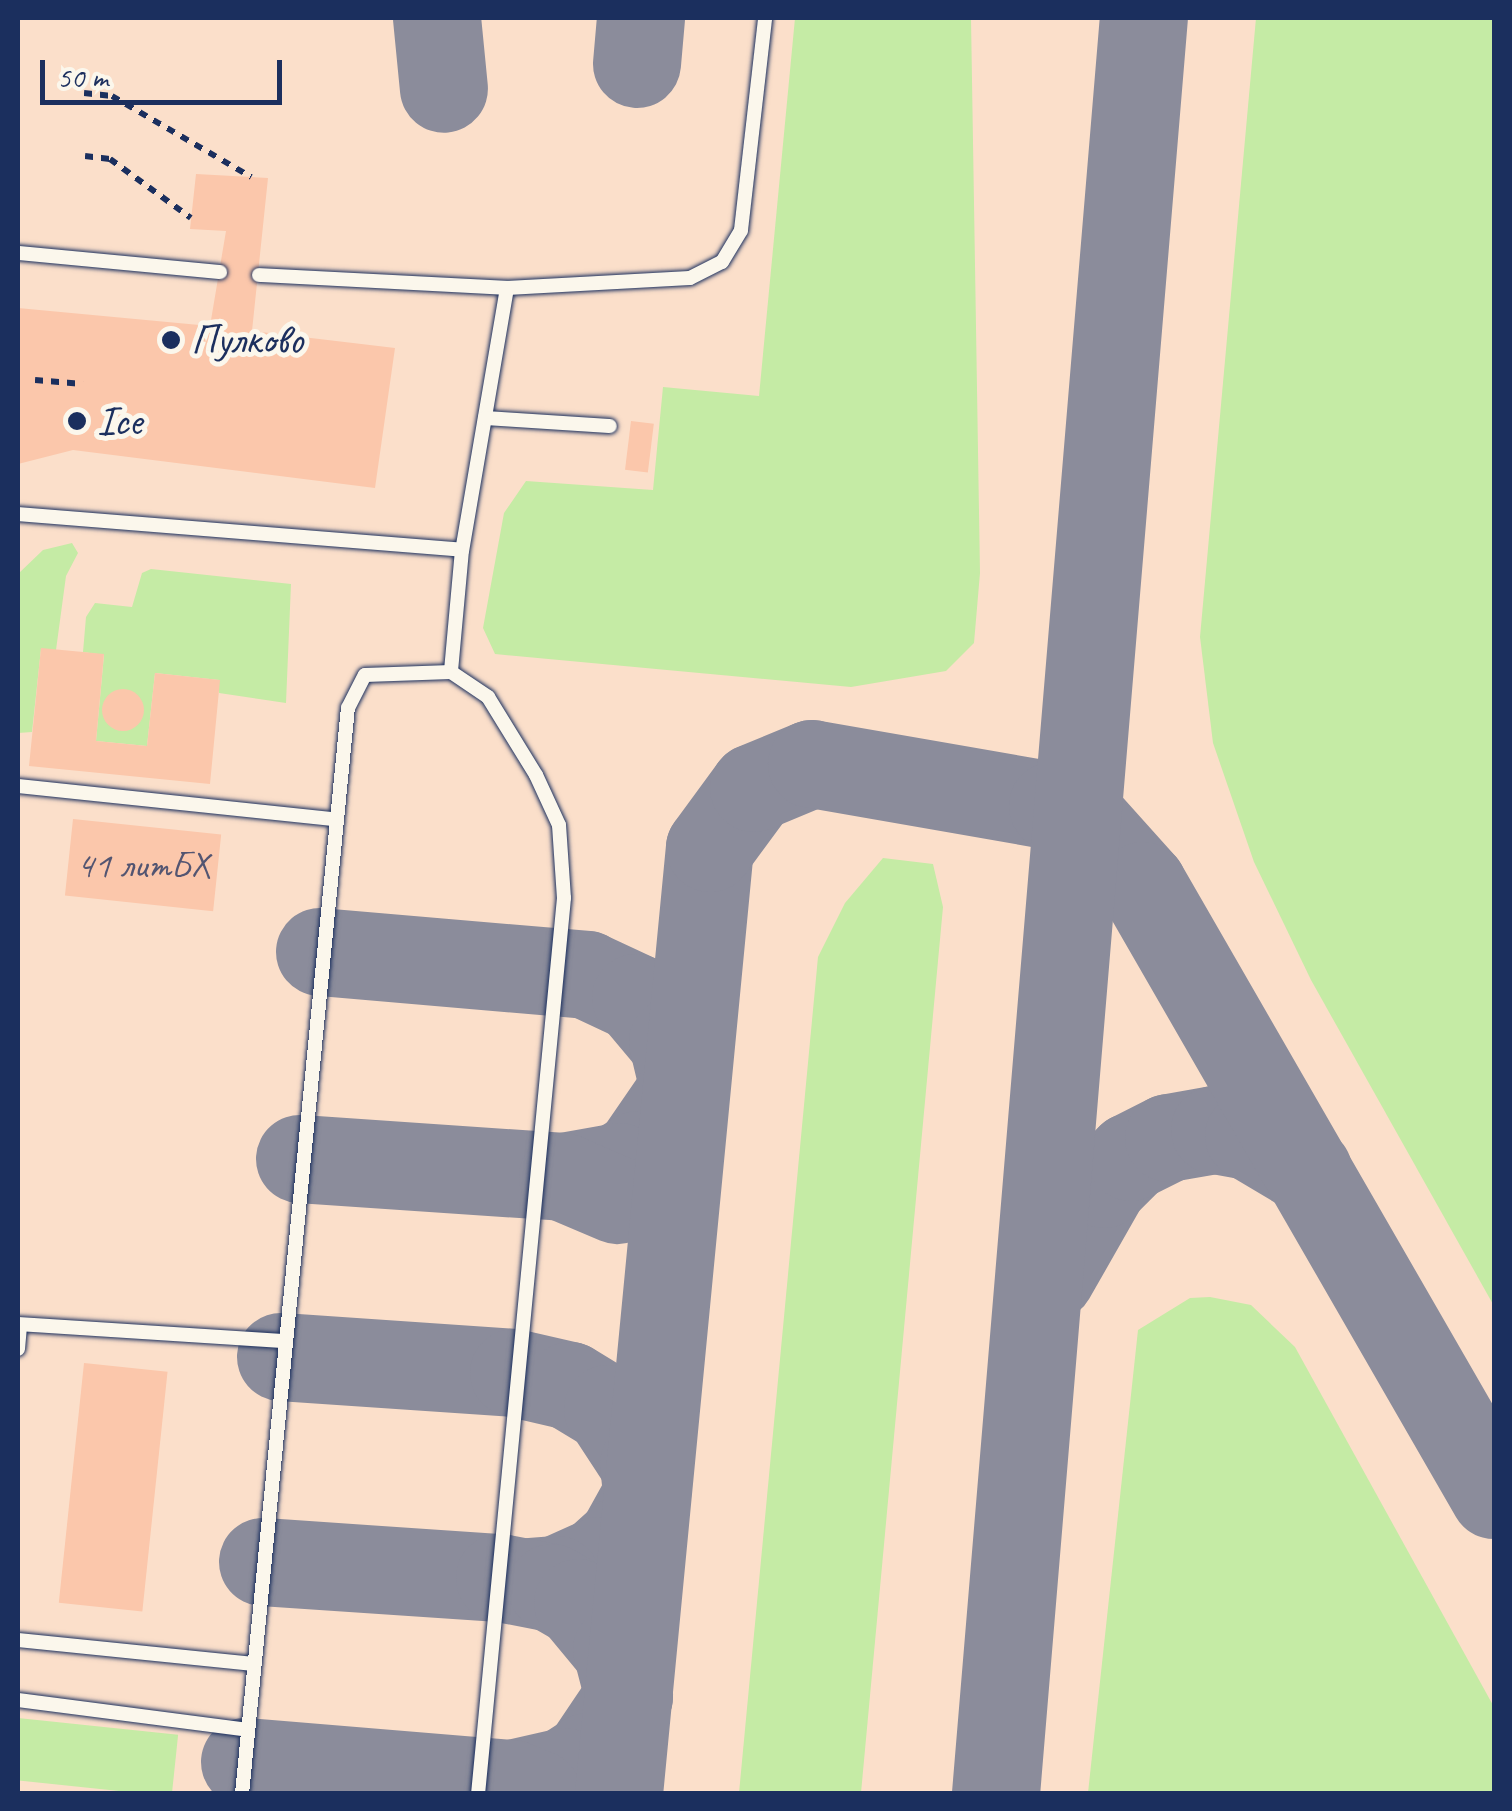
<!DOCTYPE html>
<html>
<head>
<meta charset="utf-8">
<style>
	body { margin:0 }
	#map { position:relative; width:1512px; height:1811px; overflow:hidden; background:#fbe9d8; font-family:Caveat,sans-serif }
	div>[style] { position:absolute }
	.built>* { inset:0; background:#fbdfca; transform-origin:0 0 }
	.green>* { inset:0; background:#c5eba5; transform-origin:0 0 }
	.taxiway>* { height:88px; margin:-44px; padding:0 44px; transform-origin:44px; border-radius:44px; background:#8b8c9b }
	.building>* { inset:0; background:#fbc7ab; transform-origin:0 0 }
	.round { border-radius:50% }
	.path>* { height:6px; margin-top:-3px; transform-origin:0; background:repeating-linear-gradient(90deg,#1b2f5e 0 8px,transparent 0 16px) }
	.roads { filter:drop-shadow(0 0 2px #1b2f5e) drop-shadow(0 0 2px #1b2f5e) }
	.service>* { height:14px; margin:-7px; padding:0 7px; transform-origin:7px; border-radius:7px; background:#fbf7ec }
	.dots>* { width:28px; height:28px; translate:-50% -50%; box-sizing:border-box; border:5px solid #fbf7ec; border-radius:50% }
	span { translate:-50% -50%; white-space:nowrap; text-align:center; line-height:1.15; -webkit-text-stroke:10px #fbf7ec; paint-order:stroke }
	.number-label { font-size:38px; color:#535571 }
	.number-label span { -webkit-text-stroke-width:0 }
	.poi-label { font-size:42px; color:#1b2f5e }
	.left { translate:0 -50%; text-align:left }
	.frame { position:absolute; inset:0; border:20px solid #1b2f5e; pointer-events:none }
	.scale { position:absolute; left:40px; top:60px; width:242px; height:45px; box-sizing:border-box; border:5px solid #1b2f5e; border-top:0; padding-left:12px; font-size:30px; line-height:35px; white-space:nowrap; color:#1b2f5e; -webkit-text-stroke:8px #fbf7ec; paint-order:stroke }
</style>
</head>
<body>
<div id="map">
	<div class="built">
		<i style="left:18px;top:18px;width:1476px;height:1775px"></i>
	</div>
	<div class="green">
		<i style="clip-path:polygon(795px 18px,971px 18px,980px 573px,974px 643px,946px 671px,851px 687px,495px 654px,483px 628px,504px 513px,526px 481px,653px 490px,663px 387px,759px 396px)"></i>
		<i style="clip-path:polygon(1256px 18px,1494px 18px,1494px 1306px,1311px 980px,1254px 862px,1213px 743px,1200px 637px)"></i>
		<i style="clip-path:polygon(72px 543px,78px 553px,66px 576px,56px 650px,41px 649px,32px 732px,18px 733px,18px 574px,43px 550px)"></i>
		<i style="clip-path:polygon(151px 569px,291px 584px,286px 703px,219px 693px,219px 680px,155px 673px,147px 746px,96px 741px,104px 655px,83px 652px,86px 617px,95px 603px,132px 607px,142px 573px)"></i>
		<i style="clip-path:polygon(883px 858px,933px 864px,943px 907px,861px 1793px,739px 1793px,818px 957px,845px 903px)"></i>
		<i style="clip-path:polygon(1210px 1297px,1251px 1305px,1295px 1347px,1494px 1707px,1494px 1793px,1088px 1793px,1138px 1330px,1190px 1298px)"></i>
		<i style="left:18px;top:1718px;width:161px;height:62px;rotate:6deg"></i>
	</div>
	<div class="taxiway">
		<i style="left:437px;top:18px;width:71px;rotate:84.4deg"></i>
		<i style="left:637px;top:64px;width:46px;rotate:-85deg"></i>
		<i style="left:320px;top:952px;width:268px;rotate:4.9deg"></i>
		<i style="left:587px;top:975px;width:54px;rotate:25.1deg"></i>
		<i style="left:636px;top:998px;width:57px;rotate:49.9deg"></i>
		<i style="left:673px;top:1042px;width:47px;rotate:76.6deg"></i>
		<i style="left:684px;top:1088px;width:81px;rotate:124.5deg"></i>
		<i style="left:638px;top:1155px;width:22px;rotate:148deg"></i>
		<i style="left:619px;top:1167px;width:57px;rotate:169.9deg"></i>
		<i style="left:300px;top:1159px;width:264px;rotate:3.9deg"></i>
		<i style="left:563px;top:1177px;width:59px;rotate:23.1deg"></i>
		<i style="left:1051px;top:1277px;width:107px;rotate:-60.3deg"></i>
		<i style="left:1104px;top:1184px;width:38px;rotate:-45deg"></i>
		<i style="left:1131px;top:1157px;width:42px;rotate:-26.6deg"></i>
		<i style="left:1169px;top:1138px;width:47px;rotate:-9.9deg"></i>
		<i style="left:1215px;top:1130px;width:35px;rotate:10deg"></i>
		<i style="left:1249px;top:1136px;width:69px;rotate:30.7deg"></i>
		<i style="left:281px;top:1357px;width:234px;rotate:3.9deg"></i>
		<i style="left:514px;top:1373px;width:57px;rotate:13.1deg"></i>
		<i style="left:570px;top:1386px;width:44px;rotate:31.2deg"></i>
		<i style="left:608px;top:1409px;width:66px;rotate:56.8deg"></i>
		<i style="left:644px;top:1464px;width:31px;rotate:84deg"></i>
		<i style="left:647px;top:1495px;width:51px;rotate:119.1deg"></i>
		<i style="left:622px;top:1540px;width:31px;rotate:138deg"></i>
		<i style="left:599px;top:1561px;width:46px;rotate:155.7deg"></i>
		<i style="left:557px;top:1580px;width:29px;rotate:176deg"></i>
		<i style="left:263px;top:1562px;width:238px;rotate:3.9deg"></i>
		<i style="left:500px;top:1578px;width:53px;rotate:10.9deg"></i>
		<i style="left:552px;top:1588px;width:30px;rotate:30deg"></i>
		<i style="left:578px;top:1603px;width:61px;rotate:50.3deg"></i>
		<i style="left:617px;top:1650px;width:48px;rotate:75.4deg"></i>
		<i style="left:629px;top:1696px;width:73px;rotate:123.9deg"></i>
		<i style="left:588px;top:1757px;width:27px;rotate:147deg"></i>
		<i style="left:565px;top:1772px;width:54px;rotate:167.2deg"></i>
		<i style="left:245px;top:1762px;width:268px;rotate:4.7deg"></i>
		<i style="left:512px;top:1784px;width:27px;rotate:22deg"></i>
		<i style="left:619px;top:1794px;width:950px;rotate:-84.51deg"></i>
		<i style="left:710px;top:848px;width:74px;rotate:-53.7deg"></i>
		<i style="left:754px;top:788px;width:63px;rotate:-22.5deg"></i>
		<i style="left:812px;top:764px;width:245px;rotate:9.9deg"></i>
		<i style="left:1053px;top:806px;width:31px;rotate:22deg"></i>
		<i style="left:1082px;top:818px;width:91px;rotate:48.1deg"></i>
		<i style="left:1143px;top:886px;width:703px;rotate:60.04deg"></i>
		<i style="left:996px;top:1794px;width:1782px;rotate:-85.24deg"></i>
	</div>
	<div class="building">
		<i style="clip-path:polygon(196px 174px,268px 178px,252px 331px,395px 348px,375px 488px,73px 450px,18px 464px,18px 308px,210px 326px,226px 231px,190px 229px)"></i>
		<i style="left:631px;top:421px;width:23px;height:49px;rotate:7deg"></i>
		<i style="clip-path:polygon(41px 648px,104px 654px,96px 741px,147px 746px,155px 673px,220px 680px,210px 784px,29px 766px)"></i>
		<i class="round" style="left:102px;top:689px;width:42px;height:42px"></i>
		<i style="left:73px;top:819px;width:149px;height:77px;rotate:6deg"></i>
		<i style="left:84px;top:1363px;width:84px;height:241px;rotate:6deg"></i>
	</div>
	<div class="path">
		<i style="left:84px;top:93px;width:28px;rotate:6deg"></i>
		<i style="left:112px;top:96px;width:161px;rotate:30.2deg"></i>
		<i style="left:85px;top:156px;width:25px;rotate:7deg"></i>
		<i style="left:110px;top:159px;width:100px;rotate:36.1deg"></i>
		<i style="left:35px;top:380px;width:48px;rotate:4.8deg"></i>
	</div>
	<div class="roads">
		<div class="service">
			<i style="left:18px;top:253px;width:203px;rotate:5.4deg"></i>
			<i style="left:259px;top:275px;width:248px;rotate:3deg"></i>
			<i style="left:507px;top:288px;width:266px;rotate:99.7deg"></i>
			<i style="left:462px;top:550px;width:122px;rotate:95.2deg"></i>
			<i style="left:451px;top:672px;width:45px;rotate:34deg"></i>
			<i style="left:488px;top:697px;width:92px;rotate:58.4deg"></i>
			<i style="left:536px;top:775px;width:55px;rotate:65.3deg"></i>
			<i style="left:559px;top:825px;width:73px;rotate:86.1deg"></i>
			<i style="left:564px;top:898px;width:900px;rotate:95.48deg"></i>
			<i style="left:507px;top:288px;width:183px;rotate:-3.1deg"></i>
			<i style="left:690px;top:278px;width:36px;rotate:-27deg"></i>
			<i style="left:722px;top:262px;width:37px;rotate:-59deg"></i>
			<i style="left:741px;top:230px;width:213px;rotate:-83.5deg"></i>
			<i style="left:485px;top:418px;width:125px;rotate:3.7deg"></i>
			<i style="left:18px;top:514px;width:445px;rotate:4.6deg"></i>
			<i style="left:18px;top:786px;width:317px;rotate:6deg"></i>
			<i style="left:18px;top:1324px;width:265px;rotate:3.7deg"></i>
			<i style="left:18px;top:1349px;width:24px;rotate:-85deg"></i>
			<i style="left:18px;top:1640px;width:237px;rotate:5.8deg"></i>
			<i style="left:18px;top:1700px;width:232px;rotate:7.4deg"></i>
			<i style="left:242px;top:1794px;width:1091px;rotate:-84.43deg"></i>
			<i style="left:348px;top:708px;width:37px;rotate:-63deg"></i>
			<i style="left:365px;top:675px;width:86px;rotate:-2deg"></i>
		</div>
	</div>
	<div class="dots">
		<i style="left:171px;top:340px;background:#1b2f5e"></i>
		<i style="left:77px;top:421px;background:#1b2f5e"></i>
	</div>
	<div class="number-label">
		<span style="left:143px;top:865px">41 литБХ</span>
	</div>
	<div class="poi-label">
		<span class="left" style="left:191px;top:340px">Пулково</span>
		<span class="left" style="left:97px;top:421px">Ice</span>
	</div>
	<div class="frame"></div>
	<div class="scale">50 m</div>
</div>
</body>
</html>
